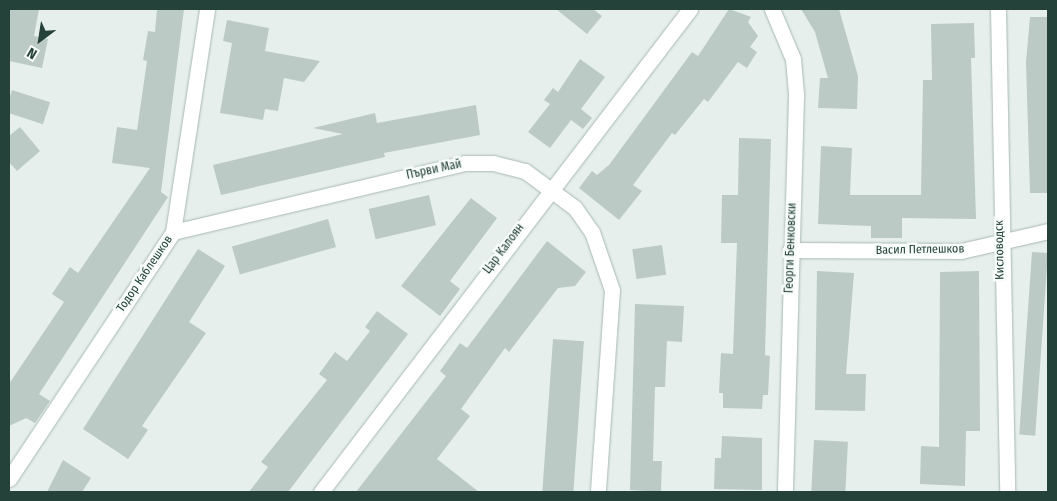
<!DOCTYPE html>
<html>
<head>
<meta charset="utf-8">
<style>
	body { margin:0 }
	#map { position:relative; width:1057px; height:501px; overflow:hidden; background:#e6efeb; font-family:"Fira Sans Condensed",sans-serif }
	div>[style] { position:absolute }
	.building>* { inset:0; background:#bbcac4; transform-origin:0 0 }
	.roads { filter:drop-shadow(0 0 1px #a8b8b2) drop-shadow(0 0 1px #a8b8b2) }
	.street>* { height:15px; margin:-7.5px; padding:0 7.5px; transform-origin:7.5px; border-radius:7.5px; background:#fff }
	span { translate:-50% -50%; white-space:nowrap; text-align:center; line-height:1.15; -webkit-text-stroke:5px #f7fbf9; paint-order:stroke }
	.street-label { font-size:12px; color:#24423a }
	.frame { position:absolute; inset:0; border:10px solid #24423a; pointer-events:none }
	.north { position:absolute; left:15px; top:15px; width:50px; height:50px; -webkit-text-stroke:4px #f7fbf9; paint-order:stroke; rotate:211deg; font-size:14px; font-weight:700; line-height:20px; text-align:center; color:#24423a }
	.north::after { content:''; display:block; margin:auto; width:18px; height:22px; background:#24423a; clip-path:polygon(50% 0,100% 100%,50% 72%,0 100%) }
</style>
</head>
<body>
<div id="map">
	<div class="building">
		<i style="clip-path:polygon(9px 9px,39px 9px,34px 36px,48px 39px,42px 68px,9px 61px)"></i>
		<i style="clip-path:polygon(157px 9px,184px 9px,161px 192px,168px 197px,39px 394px,50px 401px,35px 423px,26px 418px,9px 426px,9px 384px,64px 302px,52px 294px,70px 267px,78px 273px,150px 168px,112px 163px,117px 127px,137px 130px,147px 61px,143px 60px,148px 31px,155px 32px)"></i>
		<i style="clip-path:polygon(556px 9px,593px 9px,602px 16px,587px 34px)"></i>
		<i style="clip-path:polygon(729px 9px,751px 17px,748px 22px,758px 36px,750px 47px,757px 52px,747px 68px,738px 62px,708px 102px,704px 99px,675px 135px,672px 133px,633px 185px,642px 191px,619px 220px,579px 188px,592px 171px,597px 175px,609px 165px,692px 52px,698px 56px)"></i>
		<i style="clip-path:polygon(801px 9px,839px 9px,858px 76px,857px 109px,818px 108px,820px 78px,828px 78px,815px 32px)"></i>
		<i style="clip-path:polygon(1030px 17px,1048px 17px,1048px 193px,1030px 193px,1026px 62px)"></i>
		<i style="clip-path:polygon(227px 20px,269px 28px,265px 51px,320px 61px,304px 82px,284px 78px,278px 111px,265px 109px,263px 120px,220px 113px,232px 43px,223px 41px)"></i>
		<i style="clip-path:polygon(974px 23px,975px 58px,971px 58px,976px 219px,902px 218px,902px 238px,871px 238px,871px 226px,818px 224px,821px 146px,852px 148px,850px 195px,921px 195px,923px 80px,932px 80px,931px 24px)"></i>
		<i style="clip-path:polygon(580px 59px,605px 77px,581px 109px,592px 118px,583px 129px,571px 120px,550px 148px,528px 132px,550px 104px,544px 100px,553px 88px,558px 92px)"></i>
		<i style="left:12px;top:90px;width:40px;height:23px;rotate:18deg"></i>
		<i style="clip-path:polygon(476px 105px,480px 135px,384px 153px,385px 157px,221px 195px,213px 165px,343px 134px,313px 128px,375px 113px,377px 123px)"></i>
		<i style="clip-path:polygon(20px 127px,40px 151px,17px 171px,9px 162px,9px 136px)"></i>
		<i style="clip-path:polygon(739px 138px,771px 139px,765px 355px,770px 356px,768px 395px,763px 395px,762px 409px,723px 408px,723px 393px,719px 393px,721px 353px,733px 354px,737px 243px,721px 243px,722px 195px,738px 195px)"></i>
		<i style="left:429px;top:195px;width:31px;height:62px;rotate:77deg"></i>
		<i style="clip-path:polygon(471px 198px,497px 218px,450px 281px,460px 289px,440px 316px,401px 286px)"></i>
		<i style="left:328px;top:219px;width:29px;height:100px;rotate:74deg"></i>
		<i style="clip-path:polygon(547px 241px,586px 272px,575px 286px,558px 288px,509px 352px,505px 348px,461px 409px,470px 416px,437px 459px,479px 492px,356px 492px,446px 376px,440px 371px,460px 343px,467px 348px)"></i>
		<i style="left:662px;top:245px;width:30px;height:30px;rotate:82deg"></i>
		<i style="clip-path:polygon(198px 249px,225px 266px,189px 322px,206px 333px,142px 426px,148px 430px,128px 459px,83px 429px)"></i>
		<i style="left:1032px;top:252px;width:16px;height:183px;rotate:4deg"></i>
		<i style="clip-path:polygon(817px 271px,854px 273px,846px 374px,866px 374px,865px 411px,815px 410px)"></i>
		<i style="clip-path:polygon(979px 271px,980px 431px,966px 431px,965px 486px,920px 484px,921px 446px,939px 447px,940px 272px)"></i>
		<i style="clip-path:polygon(635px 304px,684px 306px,682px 342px,667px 341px,665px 387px,655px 387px,653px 461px,662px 461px,661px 492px,630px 490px)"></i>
		<i style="clip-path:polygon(377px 311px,408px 334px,288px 492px,249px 492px,268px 467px,261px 462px,327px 380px,319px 374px,335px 352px,347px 361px,370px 331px,365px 327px)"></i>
		<i style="left:553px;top:339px;width:31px;height:153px;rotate:4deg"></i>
		<i style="clip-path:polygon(722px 436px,762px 438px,762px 490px,714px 489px,715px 458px,721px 458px)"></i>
		<i style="left:814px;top:440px;width:34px;height:52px;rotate:3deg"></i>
		<i style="clip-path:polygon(63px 460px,91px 478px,82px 492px,47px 492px)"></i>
	</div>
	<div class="roads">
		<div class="street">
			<i style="left:772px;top:9px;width:54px;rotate:67.2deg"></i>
			<i style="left:793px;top:59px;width:37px;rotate:85deg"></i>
			<i style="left:796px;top:96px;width:396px;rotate:91.6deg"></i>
			<i style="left:998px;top:9px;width:483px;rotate:88.9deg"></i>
			<i style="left:173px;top:232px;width:300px;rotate:-13.3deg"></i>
			<i style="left:465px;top:163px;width:28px"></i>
			<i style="left:493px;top:163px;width:33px;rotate:14deg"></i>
			<i style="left:525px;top:171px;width:62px;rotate:36.5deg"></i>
			<i style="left:575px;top:208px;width:29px;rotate:55deg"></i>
			<i style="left:592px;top:232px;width:61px;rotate:71deg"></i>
			<i style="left:612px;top:290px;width:202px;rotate:94deg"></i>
			<i style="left:790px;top:250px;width:171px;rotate:0.3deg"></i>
			<i style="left:961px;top:251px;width:89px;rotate:-12.9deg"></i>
			<i style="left:9px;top:479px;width:296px;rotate:-56.4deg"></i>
			<i style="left:173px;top:232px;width:226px;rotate:-81.3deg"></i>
			<i style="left:321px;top:492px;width:608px;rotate:-52.62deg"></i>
		</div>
	</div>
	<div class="street-label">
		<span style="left:434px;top:170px;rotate:-12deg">Първи Май</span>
		<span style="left:791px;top:248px;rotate:-88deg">Георги Бенковски</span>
		<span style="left:504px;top:249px;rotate:-53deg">Цар Калоян</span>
		<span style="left:920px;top:250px;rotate:-1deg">Васил Петлешков</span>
		<span style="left:1000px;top:250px;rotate:-91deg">Кисловодск</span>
		<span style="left:145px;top:274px;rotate:-56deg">Тодор Каблешков</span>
	</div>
	<div class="frame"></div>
	<div class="north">N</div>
</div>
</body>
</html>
